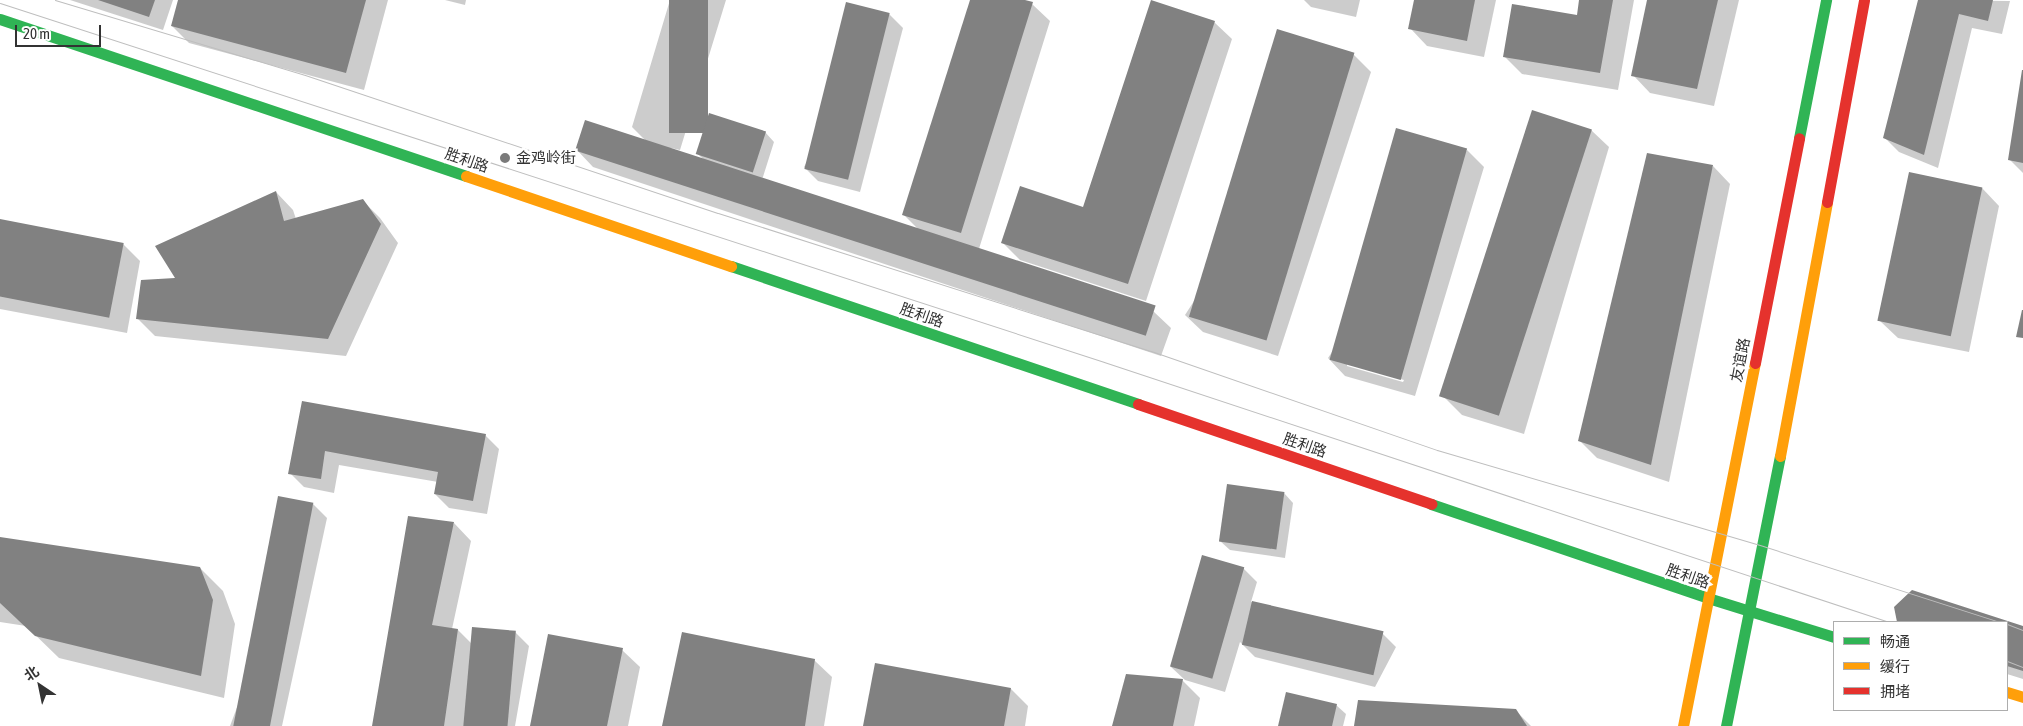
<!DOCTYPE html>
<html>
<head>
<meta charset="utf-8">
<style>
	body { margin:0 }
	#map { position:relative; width:2023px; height:726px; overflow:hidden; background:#fff; font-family:"Asap Condensed","Noto Sans SC",sans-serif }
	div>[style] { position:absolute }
	.shadow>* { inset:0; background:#0003 }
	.building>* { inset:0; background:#818181; transform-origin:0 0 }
	.fast>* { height:11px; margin:-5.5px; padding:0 5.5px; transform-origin:5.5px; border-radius:5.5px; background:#30b455 }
	.slow>* { height:11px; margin:-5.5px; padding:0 5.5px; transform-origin:5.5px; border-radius:5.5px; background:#ff9f0a }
	.jam>* { height:11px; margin:-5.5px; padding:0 5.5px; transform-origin:5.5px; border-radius:5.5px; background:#e5322d }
	.tram>* { height:1px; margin:-0.5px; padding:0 0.5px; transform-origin:0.5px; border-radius:0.5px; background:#bebebe }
	.dots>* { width:14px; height:14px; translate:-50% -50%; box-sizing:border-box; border:2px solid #fff; border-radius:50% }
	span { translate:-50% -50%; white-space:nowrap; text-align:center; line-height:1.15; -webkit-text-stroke:5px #fff; paint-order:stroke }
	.poi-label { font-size:15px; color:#333 }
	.left { translate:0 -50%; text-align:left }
	.street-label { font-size:15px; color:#333 }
	.legend { position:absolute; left:1833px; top:621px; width:175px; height:90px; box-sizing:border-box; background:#fff; border:1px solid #adadad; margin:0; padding:6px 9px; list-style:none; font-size:15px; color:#333 }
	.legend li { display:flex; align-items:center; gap:10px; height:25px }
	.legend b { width:25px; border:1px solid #adadad }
	.north { position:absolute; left:15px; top:661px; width:50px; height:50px; -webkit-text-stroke:4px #fff; paint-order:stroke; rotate:326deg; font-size:14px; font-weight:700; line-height:20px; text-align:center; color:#333 }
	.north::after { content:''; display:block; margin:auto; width:18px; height:22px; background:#333; clip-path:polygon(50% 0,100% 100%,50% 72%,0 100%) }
	.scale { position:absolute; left:15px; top:25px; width:86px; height:22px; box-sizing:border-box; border:2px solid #333; border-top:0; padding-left:6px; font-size:15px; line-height:18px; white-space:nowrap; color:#333; -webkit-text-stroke:4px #fff; paint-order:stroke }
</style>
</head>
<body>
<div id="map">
	<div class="shadow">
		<i style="clip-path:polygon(70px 0,173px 0,163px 30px)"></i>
		<i style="clip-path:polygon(179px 0,388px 0,364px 90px,189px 43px,172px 26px)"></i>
		<i style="clip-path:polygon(445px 0,466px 0,465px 5px)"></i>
		<i style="clip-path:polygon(670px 0,726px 0,680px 150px,671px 148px,670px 150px,705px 161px,697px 153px,765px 132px,774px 142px,762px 180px,923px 234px,904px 215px,971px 0,1021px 0,1032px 4px,1050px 21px,978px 252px,1153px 311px,1171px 328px,1161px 356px,593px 167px,576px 149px,647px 142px,632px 127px)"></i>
		<i style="clip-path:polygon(1304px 0,1360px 0,1356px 17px,1311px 7px)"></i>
		<i style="clip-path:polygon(1416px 0,1496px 0,1484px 57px,1427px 46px,1410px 28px)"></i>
		<i style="clip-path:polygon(1581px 0,1634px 0,1618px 90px,1522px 74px,1504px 56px,1578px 17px)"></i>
		<i style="clip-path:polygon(1649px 0,1739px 0,1714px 106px,1650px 93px,1633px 75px)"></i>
		<i style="clip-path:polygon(1919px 0,2010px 1px,2002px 34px,1972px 28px,1938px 168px,1899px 152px,1885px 138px)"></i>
		<i style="clip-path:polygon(889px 14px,903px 28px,860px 192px,818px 181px,804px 167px)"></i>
		<i style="clip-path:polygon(1214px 22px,1232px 39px,1146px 301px,1020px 260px,1003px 243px,1084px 208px)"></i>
		<i style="clip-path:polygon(1353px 54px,1371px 72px,1278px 356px,1203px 332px,1185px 315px)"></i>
		<i style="clip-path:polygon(2023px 72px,2023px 173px,2009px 159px)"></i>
		<i style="clip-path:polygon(1591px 130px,1609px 147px,1524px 434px,1462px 415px,1445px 398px)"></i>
		<i style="clip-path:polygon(evenodd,1467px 150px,1484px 167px,1415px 396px,1345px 376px,1328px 358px,1467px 150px,1347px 363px,1404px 380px,1403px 382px,1347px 366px,1347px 363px)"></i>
		<i style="clip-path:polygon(1713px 166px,1730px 184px,1669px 482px,1597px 458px,1579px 440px)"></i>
		<i style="clip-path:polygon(1910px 174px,1982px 188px,1999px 206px,1969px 352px,1898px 338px,1880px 321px)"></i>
		<i style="clip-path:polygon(276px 192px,293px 210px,296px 219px,362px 200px,380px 218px,398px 243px,346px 356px,155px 336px,138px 319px,177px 280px)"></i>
		<i style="clip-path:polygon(0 220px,123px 244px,140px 261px,127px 333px,0 309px)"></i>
		<i style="clip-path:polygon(303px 402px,485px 435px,499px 449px,487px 514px,449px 508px,435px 494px,438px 482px,339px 465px,334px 493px,304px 487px,290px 473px)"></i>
		<i style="clip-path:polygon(1284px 493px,1293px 503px,1285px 558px,1230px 550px,1220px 541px)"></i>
		<i style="clip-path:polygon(313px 504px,327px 518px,282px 726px,230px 726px)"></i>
		<i style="clip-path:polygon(454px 523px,471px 541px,452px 629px,458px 630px,471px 643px,515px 632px,529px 646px,515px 726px,373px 726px)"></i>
		<i style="clip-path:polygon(0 538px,200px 568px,223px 591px,235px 624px,224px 698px,59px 658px,26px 626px,0 622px)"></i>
		<i style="clip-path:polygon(1243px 568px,1257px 582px,1251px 602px,1382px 633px,1396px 647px,1375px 687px,1255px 657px,1240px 642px,1225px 692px,1185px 680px,1171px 667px)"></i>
		<i style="clip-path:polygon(1912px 591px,2023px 627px,2023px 679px,2007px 674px,2007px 622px,1898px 622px,1895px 607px)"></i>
		<i style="clip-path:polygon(622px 650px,640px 667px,628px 726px,532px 726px)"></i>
		<i style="clip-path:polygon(814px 660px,832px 677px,824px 726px,664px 726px)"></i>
		<i style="clip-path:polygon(1182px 680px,1200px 698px,1194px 726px,1115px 726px)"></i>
		<i style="clip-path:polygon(1011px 689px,1028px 706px,1025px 726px,864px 726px)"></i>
		<i style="clip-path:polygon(1336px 705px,1346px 714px,1343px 726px,1279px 726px)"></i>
		<i style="clip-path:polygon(1515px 710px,1531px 726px,1355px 726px)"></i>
	</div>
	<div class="building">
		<i style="clip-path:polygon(98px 0,155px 0,149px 17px)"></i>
		<i style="clip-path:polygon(178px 0,366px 0,346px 73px,171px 26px)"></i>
		<i style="left:669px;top:0;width:39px;height:133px"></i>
		<i style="clip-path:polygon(970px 0,1025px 0,1033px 2px,961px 233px,902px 215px)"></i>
		<i style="clip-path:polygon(1151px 0,1215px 21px,1128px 284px,1001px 243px,1020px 186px,1083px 207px)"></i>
		<i style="clip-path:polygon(1414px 0,1475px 0,1467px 41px,1408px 29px)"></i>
		<i style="clip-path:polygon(1579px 0,1613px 0,1600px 73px,1503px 57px,1512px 4px,1577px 15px)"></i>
		<i style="clip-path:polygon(1647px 0,1718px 0,1697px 89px,1631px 76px)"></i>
		<i style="clip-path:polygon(1918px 0,1993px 0,1988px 21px,1959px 14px,1924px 155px,1883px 138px)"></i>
		<i style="left:846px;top:2px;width:45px;height:172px;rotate:14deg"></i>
		<i style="left:1277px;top:29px;width:81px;height:301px;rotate:17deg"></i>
		<i style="clip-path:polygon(2022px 70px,2023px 70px,2023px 163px,2008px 160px)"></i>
		<i style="left:1532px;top:110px;width:63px;height:301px;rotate:18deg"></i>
		<i style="left:709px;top:113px;width:60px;height:43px;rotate:18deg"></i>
		<i style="left:585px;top:120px;width:600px;height:32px;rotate:18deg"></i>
		<i style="left:1396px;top:128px;width:74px;height:241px;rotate:16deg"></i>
		<i style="clip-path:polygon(1647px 153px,1713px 165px,1651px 465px,1578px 441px)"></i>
		<i style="left:1909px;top:172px;width:75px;height:152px;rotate:12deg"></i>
		<i style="clip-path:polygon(276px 191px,284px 221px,363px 199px,381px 224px,328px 339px,136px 319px,141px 280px,175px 278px,155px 246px)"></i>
		<i style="left:0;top:219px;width:126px;height:76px;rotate:11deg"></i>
		<i style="clip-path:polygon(2022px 310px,2023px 310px,2023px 338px,2016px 337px)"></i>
		<i style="clip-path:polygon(302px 401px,486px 434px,473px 501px,434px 494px,438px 472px,325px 451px,321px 479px,288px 474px)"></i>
		<i style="left:1227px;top:484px;width:58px;height:58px;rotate:8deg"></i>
		<i style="left:278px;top:496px;width:36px;height:235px;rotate:11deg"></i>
		<i style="clip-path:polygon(408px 516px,454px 522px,432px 625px,458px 629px,444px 726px,372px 726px)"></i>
		<i style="clip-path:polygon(0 537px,200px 567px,213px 600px,201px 676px,35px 636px,0 603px)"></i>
		<i style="left:1202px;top:555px;width:44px;height:116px;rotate:16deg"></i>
		<i style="clip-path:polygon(1912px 590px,2023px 626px,2023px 671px,2007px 666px,2007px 622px,1897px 622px,1894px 607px)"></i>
		<i style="left:1252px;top:601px;width:135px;height:45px;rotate:13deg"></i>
		<i style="left:472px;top:627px;width:44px;height:100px;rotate:5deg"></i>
		<i style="clip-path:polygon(682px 632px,815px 659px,805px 726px,662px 726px)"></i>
		<i style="clip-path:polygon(548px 634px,623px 648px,607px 726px,530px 726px)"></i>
		<i style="clip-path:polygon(875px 663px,1011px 688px,1004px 726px,863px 726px)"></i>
		<i style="clip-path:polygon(1126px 674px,1183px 679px,1173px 726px,1112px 726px)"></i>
		<i style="clip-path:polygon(1286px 692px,1337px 704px,1332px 726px,1278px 726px)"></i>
		<i style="clip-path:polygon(1358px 700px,1516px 709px,1527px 726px,1354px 726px)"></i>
	</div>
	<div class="fast">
		<i style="left:0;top:19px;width:492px;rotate:18.6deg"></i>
		<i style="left:1799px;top:138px;width:141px;rotate:-78.9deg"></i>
		<i style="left:731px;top:266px;width:430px;rotate:18.7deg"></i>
		<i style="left:1431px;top:504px;width:293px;rotate:18.7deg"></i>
		<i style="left:1708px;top:598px;width:132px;rotate:17.2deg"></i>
		<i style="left:1726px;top:726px;width:275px;rotate:-78.7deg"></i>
	</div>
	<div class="slow">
		<i style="left:466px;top:176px;width:280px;rotate:18.8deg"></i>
		<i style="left:1780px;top:456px;width:258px;rotate:-79.5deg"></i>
		<i style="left:2007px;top:692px;width:17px;rotate:17deg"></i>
		<i style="left:1683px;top:726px;width:370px;rotate:-78.8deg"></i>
	</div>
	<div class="jam">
		<i style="left:1827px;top:202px;width:205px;rotate:-79.6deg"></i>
		<i style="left:1755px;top:363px;width:229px;rotate:-78.9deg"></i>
		<i style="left:1138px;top:404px;width:310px;rotate:18.8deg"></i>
	</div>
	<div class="tram">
		<i style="left:55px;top:0;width:261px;rotate:16.7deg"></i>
		<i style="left:305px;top:75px;width:435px;rotate:18.5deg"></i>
		<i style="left:718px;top:213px;width:454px;rotate:17.7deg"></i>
		<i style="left:1151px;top:351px;width:303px;rotate:19.1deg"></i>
		<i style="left:1437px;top:450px;width:340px;rotate:16.4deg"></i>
		<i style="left:1763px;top:546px;width:249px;rotate:17.8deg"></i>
		<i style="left:0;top:3px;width:1161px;rotate:18.01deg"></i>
		<i style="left:1104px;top:362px;width:827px;rotate:18.33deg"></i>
		<i style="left:2007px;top:624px;width:17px;rotate:21deg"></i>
		<i style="left:2007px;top:661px;width:17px;rotate:21deg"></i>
	</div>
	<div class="dots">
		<i style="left:505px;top:158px;background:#7a7a7a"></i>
	</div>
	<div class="poi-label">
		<span class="left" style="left:516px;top:158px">金鸡岭街</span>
	</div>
	<div class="street-label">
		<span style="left:467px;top:160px;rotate:19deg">胜利路</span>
		<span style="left:922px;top:315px;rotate:19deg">胜利路</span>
		<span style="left:1740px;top:360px;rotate:-79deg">友谊路</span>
		<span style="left:1305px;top:445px;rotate:19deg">胜利路</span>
		<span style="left:1688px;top:576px;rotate:19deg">胜利路</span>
	</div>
	<ul class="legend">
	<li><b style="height:6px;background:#30b455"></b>畅通</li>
	<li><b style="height:6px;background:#ff9f0a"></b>缓行</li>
	<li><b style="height:6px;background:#e5322d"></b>拥堵</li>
	</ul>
	<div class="north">北</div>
	<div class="scale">20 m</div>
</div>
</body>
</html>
